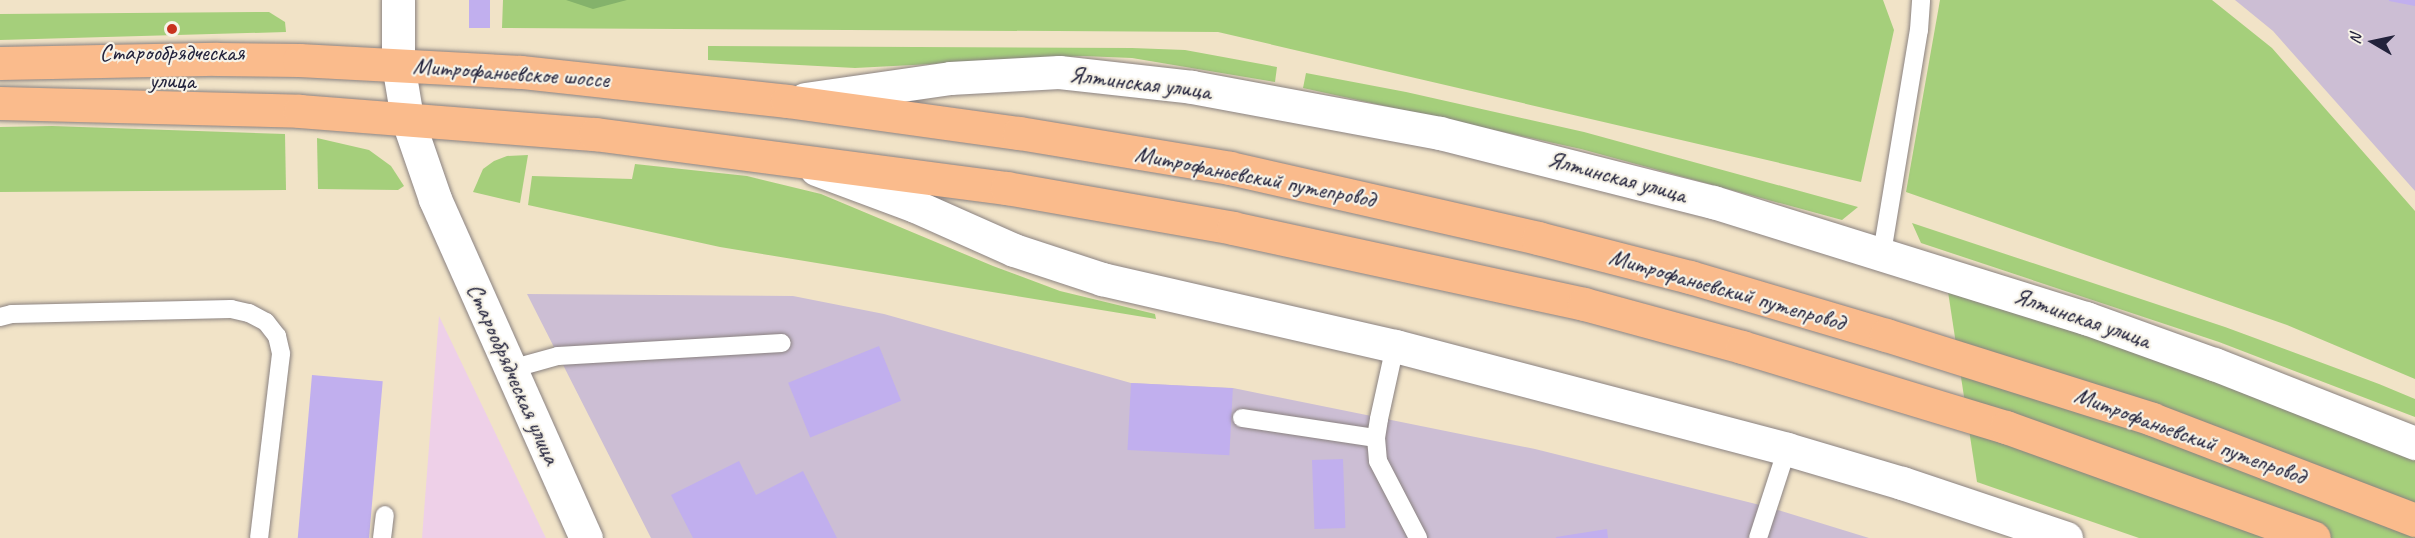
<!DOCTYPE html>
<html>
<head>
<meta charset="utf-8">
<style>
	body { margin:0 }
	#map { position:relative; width:2415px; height:538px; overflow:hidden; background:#f1e3c7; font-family:Caveat,sans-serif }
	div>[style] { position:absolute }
	.built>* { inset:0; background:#eed0e8 }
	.industrial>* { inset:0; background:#ccbed4 }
	.green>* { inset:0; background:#a5cf7b }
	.forest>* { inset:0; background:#84b26b }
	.building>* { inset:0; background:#c1afee; transform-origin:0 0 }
	.roads { filter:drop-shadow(0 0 2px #8a8281) drop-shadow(0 0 2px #8a8281) }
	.service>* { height:18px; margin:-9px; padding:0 9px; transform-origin:9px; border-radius:9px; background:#fff }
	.minor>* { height:33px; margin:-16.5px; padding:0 16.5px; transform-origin:16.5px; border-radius:16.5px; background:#fff }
	.tertiary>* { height:33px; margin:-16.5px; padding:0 16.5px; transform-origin:16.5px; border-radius:16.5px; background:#fff }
	.primary>* { height:33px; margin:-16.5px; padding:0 16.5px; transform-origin:16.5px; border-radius:16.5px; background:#fabb8c }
	.dots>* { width:16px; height:16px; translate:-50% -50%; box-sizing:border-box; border:3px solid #f7f3e8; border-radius:50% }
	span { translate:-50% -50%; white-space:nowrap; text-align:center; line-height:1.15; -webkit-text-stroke:4.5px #f7f3e8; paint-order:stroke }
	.poi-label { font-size:24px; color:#22223b }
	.street-label { font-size:24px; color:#22223b }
	.north { position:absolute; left:2343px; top:12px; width:60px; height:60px; -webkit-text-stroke:4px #f7f3e8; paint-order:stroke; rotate:279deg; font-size:16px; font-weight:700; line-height:24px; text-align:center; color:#22223b }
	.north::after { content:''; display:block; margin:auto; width:21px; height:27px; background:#22223b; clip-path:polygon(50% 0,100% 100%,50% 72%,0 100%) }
</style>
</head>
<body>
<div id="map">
	<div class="built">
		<i style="clip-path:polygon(439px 316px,542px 530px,546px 538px,422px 538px)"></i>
	</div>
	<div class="industrial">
		<i style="clip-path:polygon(2235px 0,2415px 0,2415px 191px,2273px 31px)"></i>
		<i style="clip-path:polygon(527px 294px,793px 296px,884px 314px,1131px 383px,1233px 388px,1535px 449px,1768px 507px,1869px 538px,651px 538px)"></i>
	</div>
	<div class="green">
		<i style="clip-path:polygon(503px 0,1883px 0,1894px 30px,1861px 182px,1218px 32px,502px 28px)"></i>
		<i style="clip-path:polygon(1940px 0,2212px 0,2272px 48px,2415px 211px,2415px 379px,2287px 325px,1906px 192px)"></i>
		<i style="clip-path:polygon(269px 12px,285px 22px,286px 32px,0 40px,0 14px)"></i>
		<i style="clip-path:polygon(708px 46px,1132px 48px,1185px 50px,1277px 67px,1275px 82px,1132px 58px,1083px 56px,855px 68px,708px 60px)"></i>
		<i style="clip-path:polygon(1306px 73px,1406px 92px,1584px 132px,1858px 207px,1842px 220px,1581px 149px,1303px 88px)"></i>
		<i style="clip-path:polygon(52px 126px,285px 134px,286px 190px,0 192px,0 127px)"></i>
		<i style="clip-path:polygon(317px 138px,369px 150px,391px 166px,404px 186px,398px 190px,318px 189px)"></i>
		<i style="clip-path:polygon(528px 155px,520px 203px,473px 192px,483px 169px,494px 161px,507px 156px)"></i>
		<i style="clip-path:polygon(635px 164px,747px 176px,821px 194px,993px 266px,1060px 291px,1155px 314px,1156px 319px,720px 247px,528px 205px,532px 176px,632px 179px)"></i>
		<i style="clip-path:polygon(1912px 223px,2225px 327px,2379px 384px,2415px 399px,2415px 417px,2219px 342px,1921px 243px)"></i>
		<i style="clip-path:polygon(1947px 285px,2206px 374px,2415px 457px,2415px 538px,2139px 538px,1977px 482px)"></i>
	</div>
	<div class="forest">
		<i style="clip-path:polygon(566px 0,627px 0,593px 9px)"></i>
	</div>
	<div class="building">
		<i style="left:469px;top:0;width:21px;height:28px"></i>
		<i style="clip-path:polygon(2389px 0,2415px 0,2415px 6px,2389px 1px)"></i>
		<i style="left:879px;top:346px;width:59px;height:98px;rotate:68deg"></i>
		<i style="left:312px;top:375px;width:71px;height:164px;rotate:5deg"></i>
		<i style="left:1131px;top:383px;width:102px;height:67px;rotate:3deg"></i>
		<i style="left:1343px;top:459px;width:69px;height:31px;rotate:88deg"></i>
		<i style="clip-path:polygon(739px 461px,756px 495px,803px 471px,837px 538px,693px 538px,671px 495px)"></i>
		<i style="clip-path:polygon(1607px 529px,1608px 538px,1556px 538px,1556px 537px)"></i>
	</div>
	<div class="roads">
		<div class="service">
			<i style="left:1882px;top:253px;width:226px;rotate:-80.6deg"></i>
			<i style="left:1919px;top:30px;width:30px;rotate:-86deg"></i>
			<i style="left:0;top:317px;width:12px;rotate:-14deg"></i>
			<i style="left:12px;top:314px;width:219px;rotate:-1.3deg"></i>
			<i style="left:231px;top:309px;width:18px;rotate:13deg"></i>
			<i style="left:249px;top:313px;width:19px;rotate:28deg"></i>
			<i style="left:266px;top:322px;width:18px;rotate:52deg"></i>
			<i style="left:277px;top:336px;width:18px;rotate:77deg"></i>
			<i style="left:281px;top:354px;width:185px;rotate:96.8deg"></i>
			<i style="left:1395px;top:346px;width:75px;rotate:102.4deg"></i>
			<i style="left:1379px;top:419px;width:19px;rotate:99deg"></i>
			<i style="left:1376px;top:438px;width:23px;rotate:85deg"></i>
			<i style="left:1378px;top:461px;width:87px;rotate:62.5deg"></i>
			<i style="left:511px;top:369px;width:49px;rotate:-15.5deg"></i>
			<i style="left:558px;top:356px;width:224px;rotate:-3.3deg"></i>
			<i style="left:1242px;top:418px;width:135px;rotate:8.5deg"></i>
			<i style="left:382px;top:538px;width:23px;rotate:-83deg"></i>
			<i style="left:1758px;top:538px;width:94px;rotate:-72deg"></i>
		</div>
		<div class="minor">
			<i style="left:805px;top:99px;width:147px;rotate:-8.2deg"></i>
			<i style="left:950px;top:78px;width:109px;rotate:-3.2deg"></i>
			<i style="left:1059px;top:72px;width:134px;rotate:6.4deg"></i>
			<i style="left:1192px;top:87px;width:252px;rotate:10.5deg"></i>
			<i style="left:1440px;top:133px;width:282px;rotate:14.2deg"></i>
			<i style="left:1713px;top:202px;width:391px;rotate:17.3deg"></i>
			<i style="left:2086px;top:318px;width:136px;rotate:19.8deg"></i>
			<i style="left:2214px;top:364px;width:216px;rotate:21.5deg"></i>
			<i style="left:407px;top:118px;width:86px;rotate:70.9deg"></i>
			<i style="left:435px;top:199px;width:371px;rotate:66deg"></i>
			<i style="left:816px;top:169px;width:106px;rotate:20.5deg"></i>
			<i style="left:915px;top:206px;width:108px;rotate:24deg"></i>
			<i style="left:1014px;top:250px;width:93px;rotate:18.2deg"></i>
			<i style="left:1102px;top:279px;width:301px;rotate:12.9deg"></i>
			<i style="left:1395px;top:346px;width:405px;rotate:14.7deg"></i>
			<i style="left:1787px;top:449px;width:120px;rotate:16.5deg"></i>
			<i style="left:1902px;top:483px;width:173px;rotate:18.5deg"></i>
		</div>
		<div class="tertiary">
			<i style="left:398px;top:0;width:64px;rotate:90deg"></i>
			<i style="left:398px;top:64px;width:55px;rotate:80.5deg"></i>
		</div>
		<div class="primary">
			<i style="left:0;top:63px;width:217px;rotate:-1.1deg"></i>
			<i style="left:217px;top:59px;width:82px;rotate:0.7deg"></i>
			<i style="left:299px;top:60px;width:222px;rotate:3.1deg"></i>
			<i style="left:521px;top:72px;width:268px;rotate:6.2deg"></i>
			<i style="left:787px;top:101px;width:234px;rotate:7.9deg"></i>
			<i style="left:1019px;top:133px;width:214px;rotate:9.4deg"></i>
			<i style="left:1230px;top:168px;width:316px;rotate:12.8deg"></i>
			<i style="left:1538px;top:238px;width:157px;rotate:14.4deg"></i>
			<i style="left:1690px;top:277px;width:204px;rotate:16.5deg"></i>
			<i style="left:1886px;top:335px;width:279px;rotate:17.5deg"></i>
			<i style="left:2152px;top:419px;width:282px;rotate:21deg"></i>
			<i style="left:0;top:103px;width:300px;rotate:1.5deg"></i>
			<i style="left:300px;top:111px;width:296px;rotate:4.5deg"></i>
			<i style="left:595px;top:134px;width:416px;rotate:7.5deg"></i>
			<i style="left:1007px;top:188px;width:230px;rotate:10deg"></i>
			<i style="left:1233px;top:228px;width:359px;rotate:12.2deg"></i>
			<i style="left:1584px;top:304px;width:164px;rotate:15.2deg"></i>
			<i style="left:1742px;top:347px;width:276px;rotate:16.9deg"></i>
			<i style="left:2006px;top:427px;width:327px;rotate:19.8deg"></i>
		</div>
	</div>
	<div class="dots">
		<i style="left:172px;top:29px;background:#c8321e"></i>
	</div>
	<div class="poi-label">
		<span style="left:172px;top:67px">Старообрядческая<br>улица</span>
	</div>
	<div class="street-label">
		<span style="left:511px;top:73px;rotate:4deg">Митрофаньевское шоссе</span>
		<span style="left:1140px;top:83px;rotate:7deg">Ялтинская улица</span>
		<span style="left:1255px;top:177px;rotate:11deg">Митрофаньевский путепровод</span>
		<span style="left:1617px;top:177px;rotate:15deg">Ялтинская улица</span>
		<span style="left:1727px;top:290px;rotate:16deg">Митрофаньевский путепровод</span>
		<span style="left:2082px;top:318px;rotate:19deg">Ялтинская улица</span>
		<span style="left:513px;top:374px;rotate:66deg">Старообрядческая улица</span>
		<span style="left:2190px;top:436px;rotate:20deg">Митрофаньевский путепровод</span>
	</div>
	<div class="north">N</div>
</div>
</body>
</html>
